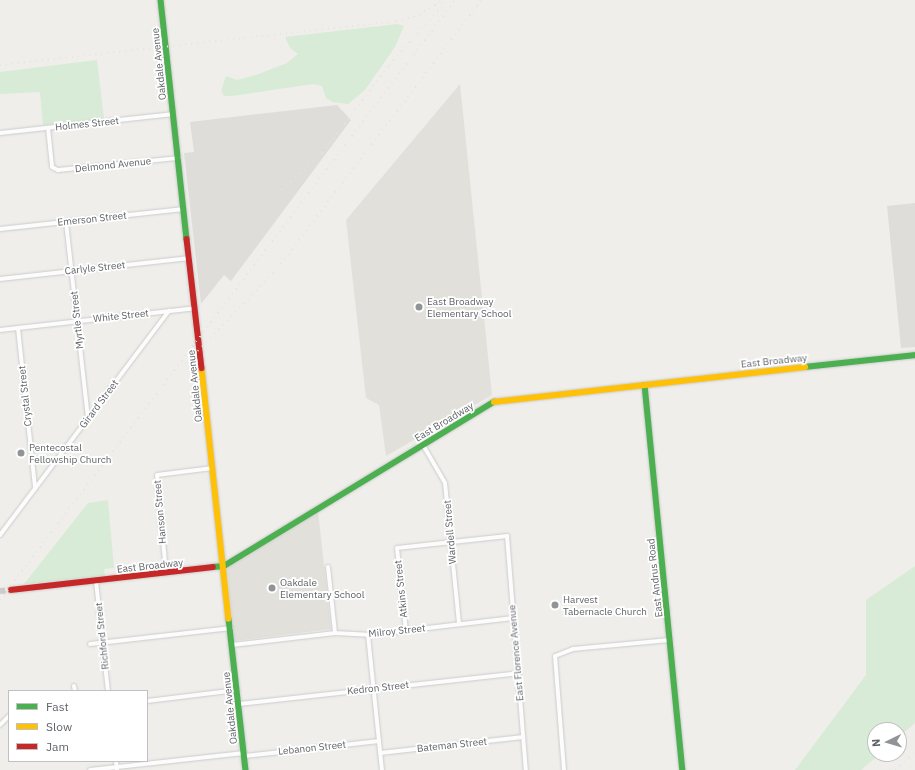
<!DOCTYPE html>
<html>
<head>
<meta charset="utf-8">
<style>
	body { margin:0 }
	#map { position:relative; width:915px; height:770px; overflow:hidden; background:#efeeea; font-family:"IBM Plex Sans",sans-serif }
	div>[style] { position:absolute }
	.industrial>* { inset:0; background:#dfddda }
	.education>* { inset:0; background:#e2e0da }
	.green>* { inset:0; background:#d8ebd6 }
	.secondary-tunnel>* { height:5.5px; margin-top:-2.75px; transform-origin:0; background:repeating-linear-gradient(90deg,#cbcbca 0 5.5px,transparent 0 8.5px) }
	.roads { filter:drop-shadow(0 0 1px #cbcccc) drop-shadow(0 0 1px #cbcccc) }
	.street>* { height:4px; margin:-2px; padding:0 2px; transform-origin:2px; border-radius:2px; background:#fdfcfc }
	.fast>* { height:5.5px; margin:-2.75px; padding:0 2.75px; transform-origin:2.75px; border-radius:2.75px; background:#4caf50 }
	.slow>* { height:5.5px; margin:-2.75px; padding:0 2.75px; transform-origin:2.75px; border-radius:2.75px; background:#ffc107 }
	.jam>* { height:5.5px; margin:-2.75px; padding:0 2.75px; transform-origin:2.75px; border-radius:2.75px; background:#c62828 }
	.rail>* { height:1.5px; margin-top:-0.75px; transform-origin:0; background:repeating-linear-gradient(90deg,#e4e4e4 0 1px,transparent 0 6px) }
	.dots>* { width:11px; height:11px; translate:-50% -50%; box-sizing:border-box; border:2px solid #fff; border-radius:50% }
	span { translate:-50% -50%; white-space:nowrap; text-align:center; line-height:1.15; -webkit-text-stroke:3.5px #fff; paint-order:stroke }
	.street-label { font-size:10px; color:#5f6368 }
	.poi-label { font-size:10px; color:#5f6368 }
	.left { translate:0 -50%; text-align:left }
	.legend { position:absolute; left:8px; top:690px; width:140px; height:72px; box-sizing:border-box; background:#fff; border:1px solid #bfc1c3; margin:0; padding:5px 7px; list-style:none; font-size:12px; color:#5f6368 }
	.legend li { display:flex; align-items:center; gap:8px; height:20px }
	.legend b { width:20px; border:1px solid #bfc1c3 }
	.north { position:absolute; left:867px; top:722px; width:40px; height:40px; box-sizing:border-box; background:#fff; border:1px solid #bfc1c3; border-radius:50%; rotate:265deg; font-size:11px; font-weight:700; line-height:16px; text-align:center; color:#5f6368 }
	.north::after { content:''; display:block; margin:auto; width:14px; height:18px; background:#919496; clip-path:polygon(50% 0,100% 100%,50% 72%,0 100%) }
</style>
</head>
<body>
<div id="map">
	<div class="industrial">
		<i style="clip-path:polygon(337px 105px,351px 120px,231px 281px,224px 275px,201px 304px,184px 153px,194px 152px,190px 122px)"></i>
		<i style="clip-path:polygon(915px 203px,915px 347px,901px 348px,887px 206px)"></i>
	</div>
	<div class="education">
		<i style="clip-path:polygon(460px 84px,492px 395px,386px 456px,379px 405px,366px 398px,346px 220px)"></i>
		<i style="clip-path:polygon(318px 511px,331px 629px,234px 641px,227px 567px)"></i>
	</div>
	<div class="green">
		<i style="clip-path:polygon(397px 24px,404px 26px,395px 47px,365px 90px,348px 104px,332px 102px,326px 98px,322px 86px,313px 84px,232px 96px,224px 96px,221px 91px,226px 76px,237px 80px,256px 75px,287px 63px,298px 54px,290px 48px,285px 37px)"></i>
		<i style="clip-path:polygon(97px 60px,104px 119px,43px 125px,40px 92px,0 94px,0 72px)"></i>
		<i style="clip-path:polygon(108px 500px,114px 568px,104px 569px,105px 576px,24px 584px,88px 503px)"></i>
		<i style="clip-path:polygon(915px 566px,915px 723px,899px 737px,899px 730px,875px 730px,875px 754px,880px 754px,861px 770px,795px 770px,866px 675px,866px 600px)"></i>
	</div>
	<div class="secondary-tunnel">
		<i style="left:0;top:591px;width:11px;rotate:-5deg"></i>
	</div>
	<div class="roads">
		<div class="street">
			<i style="left:48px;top:128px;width:39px;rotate:84deg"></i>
			<i style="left:52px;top:167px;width:7px;rotate:27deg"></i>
			<i style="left:58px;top:170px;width:122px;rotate:-5.7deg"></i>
			<i style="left:0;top:133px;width:175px;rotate:-6.2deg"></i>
			<i style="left:66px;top:222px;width:197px;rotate:83.6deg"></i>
			<i style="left:0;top:229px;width:185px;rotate:-6.2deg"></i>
			<i style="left:0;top:279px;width:191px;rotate:-6.3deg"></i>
			<i style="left:18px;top:328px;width:161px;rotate:83.9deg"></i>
			<i style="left:0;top:330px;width:196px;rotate:-6.4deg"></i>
			<i style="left:423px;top:445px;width:44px;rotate:59.9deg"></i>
			<i style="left:445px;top:483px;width:142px;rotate:84.3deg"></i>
			<i style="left:0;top:535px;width:281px;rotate:-53deg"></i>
			<i style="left:328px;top:567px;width:66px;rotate:83.9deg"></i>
			<i style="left:166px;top:573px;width:98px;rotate:-95.2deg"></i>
			<i style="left:157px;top:475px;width:56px;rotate:-7.1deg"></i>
			<i style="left:96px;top:581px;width:111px;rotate:83.8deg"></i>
			<i style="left:406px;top:631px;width:83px;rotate:-96.2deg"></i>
			<i style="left:397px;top:548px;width:111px;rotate:-6.2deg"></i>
			<i style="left:507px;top:536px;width:235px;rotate:85.4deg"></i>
			<i style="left:368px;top:635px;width:136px;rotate:84.1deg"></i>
			<i style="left:90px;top:644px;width:142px;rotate:-6.5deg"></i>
			<i style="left:232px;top:645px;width:104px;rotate:-6.6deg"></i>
			<i style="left:335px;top:633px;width:33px;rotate:3deg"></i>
			<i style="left:368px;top:635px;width:146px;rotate:-6.7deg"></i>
			<i style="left:74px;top:686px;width:5px;rotate:79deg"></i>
			<i style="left:147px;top:701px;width:91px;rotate:-7deg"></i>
			<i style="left:239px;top:704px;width:281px;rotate:-6.3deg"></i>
			<i style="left:0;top:725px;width:13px;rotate:-45deg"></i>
			<i style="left:380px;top:753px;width:144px;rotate:-6.4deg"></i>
			<i style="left:245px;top:756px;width:135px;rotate:-6.4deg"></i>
			<i style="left:116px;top:761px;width:9px;rotate:84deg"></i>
			<i style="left:90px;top:770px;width:155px;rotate:-6.3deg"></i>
			<i style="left:564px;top:770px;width:114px;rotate:-94.5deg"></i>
			<i style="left:555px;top:656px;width:19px;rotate:-21deg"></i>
			<i style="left:573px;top:649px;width:97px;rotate:-5.3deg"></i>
		</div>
		<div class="fast">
			<i style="left:161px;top:0;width:240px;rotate:83.8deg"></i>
			<i style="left:805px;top:367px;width:111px;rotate:-6.2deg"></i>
			<i style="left:645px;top:385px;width:387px;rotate:84.4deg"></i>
			<i style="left:213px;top:567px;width:11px;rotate:-5deg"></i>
			<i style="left:224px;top:566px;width:316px;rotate:-31.3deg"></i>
			<i style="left:229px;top:619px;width:152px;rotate:83.6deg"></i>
		</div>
		<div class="slow">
			<i style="left:202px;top:368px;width:252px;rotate:83.9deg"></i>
			<i style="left:494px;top:402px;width:313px;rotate:-6.4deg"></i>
		</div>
		<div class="jam">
			<i style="left:187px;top:239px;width:130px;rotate:83.4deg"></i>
			<i style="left:11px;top:590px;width:203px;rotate:-6.5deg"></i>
		</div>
	</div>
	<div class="rail">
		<i style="left:0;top:65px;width:398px;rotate:-6.3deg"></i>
		<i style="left:396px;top:21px;width:24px;rotate:-15deg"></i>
		<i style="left:419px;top:15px;width:28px;rotate:-32deg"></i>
		<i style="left:277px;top:194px;width:61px;rotate:-42.3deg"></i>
		<i style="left:322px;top:153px;width:111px;rotate:-52.7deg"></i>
		<i style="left:389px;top:65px;width:84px;rotate:-47.9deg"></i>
		<i style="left:185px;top:364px;width:132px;rotate:-45.9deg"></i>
		<i style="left:277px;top:269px;width:338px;rotate:-52.8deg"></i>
		<i style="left:0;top:600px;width:753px;rotate:-52.83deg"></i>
		<i style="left:895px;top:770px;width:27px;rotate:-42deg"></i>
	</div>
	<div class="dots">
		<i style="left:419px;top:307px;background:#919496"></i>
		<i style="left:21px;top:453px;background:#919496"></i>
		<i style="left:272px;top:588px;background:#919496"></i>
		<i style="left:555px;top:605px;background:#919496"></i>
	</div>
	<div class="street-label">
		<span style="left:159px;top:64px;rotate:-96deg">Oakdale Avenue</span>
		<span style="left:87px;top:124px;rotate:-6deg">Holmes Street</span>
		<span style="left:113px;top:165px;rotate:-6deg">Delmond Avenue</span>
		<span style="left:92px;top:219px;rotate:-6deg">Emerson Street</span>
		<span style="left:95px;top:268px;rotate:-6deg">Carlyle Street</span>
		<span style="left:121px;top:316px;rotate:-6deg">White Street</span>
		<span style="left:77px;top:320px;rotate:-96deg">Myrtle Street</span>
		<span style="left:774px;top:361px;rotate:-6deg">East Broadway</span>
		<span style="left:195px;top:386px;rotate:-96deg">Oakdale Avenue</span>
		<span style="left:25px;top:396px;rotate:-96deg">Crystal Street</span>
		<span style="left:99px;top:404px;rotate:-53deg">Girard Street</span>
		<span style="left:444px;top:422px;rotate:-31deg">East Broadway</span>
		<span style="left:160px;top:512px;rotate:-95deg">Hanson Street</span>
		<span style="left:450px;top:532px;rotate:-95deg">Wardell Street</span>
		<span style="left:150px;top:566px;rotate:-6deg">East Broadway</span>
		<span style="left:655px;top:578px;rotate:-96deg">East Andrus Road</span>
		<span style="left:401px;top:589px;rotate:-96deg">Atkins Street</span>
		<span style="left:397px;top:631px;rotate:-6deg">Milroy Street</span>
		<span style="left:102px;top:636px;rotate:-96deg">Richford Street</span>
		<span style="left:516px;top:653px;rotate:-95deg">East Florence Avenue</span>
		<span style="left:378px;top:688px;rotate:-6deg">Kedron Street</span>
		<span style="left:230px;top:708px;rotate:-96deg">Oakdale Avenue</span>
		<span style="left:452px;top:745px;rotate:-6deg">Bateman Street</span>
		<span style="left:312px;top:748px;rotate:-6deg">Lebanon Street</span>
	</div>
	<div class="poi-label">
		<span class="left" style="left:427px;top:307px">East Broadway<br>Elementary School</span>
		<span class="left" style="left:29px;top:453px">Pentecostal<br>Fellowship Church</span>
		<span class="left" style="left:280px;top:588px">Oakdale<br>Elementary School</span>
		<span class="left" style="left:563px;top:605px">Harvest<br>Tabernacle Church</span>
	</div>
	<ul class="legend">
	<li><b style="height:5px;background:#4caf50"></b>Fast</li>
	<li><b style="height:5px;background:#ffc107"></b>Slow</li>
	<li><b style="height:5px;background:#c62828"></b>Jam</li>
	</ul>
	<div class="north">N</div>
</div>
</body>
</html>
